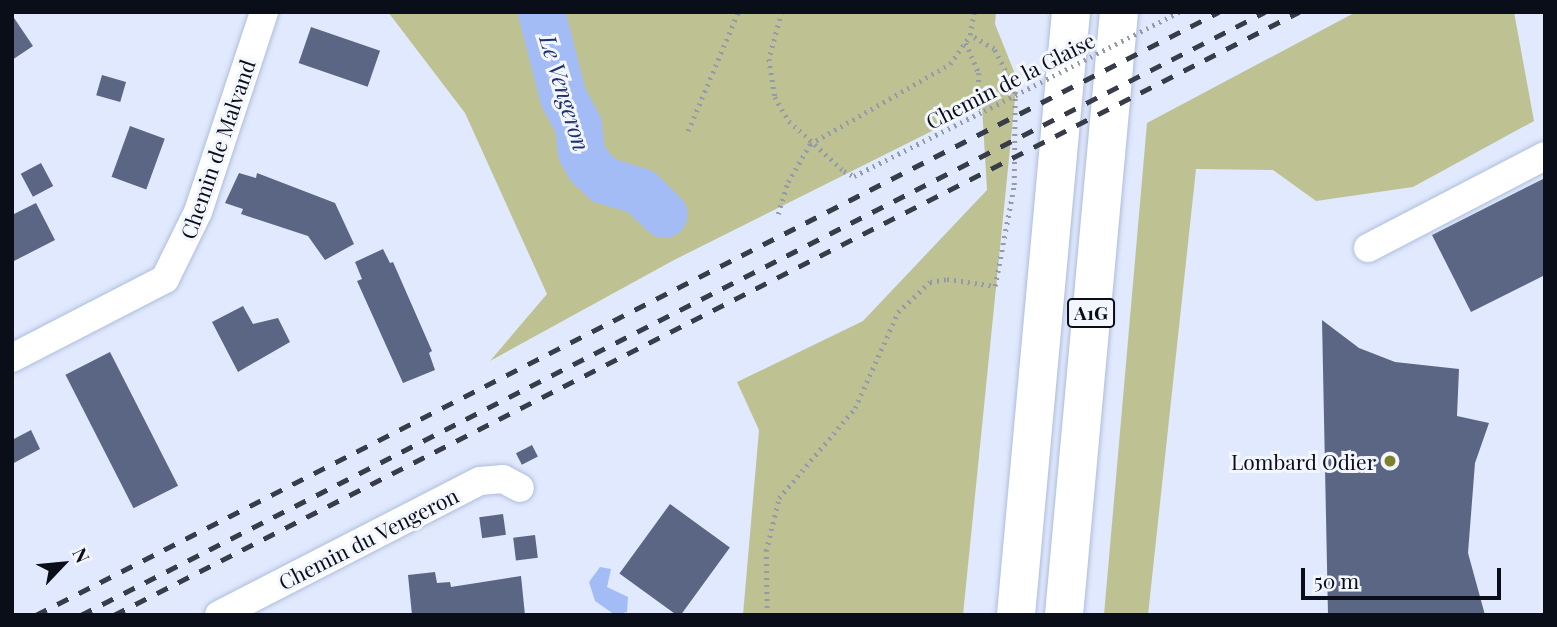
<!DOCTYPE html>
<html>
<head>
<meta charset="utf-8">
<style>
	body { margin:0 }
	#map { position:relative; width:1557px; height:627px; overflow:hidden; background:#e0e9fd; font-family:"Playfair Display",serif }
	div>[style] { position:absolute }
	.green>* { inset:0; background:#bec293 }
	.water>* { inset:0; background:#a4bcf5 }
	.river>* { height:47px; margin:-23.5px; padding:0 23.5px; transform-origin:23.5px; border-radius:23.5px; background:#a4bcf5 }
	.building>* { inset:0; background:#5a6683; transform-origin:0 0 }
	.path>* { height:4.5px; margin-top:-2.25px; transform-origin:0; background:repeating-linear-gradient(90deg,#939bab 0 2px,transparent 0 7px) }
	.roads { filter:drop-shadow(0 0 2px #afbddc) drop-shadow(0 0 2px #afbddc) }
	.street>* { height:28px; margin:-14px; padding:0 14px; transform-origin:14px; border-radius:14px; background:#fff }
	.highway>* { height:38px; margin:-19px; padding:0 19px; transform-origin:19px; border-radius:19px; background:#fff }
	.rail>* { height:5px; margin-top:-2.5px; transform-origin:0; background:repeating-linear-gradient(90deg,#373c49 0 12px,transparent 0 24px) }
	.path-bridge>* { height:4.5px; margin-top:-2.25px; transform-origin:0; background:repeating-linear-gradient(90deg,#939bab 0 2px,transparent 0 7px) }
	.dots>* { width:19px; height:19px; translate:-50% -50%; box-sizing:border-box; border:4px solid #f3f6fd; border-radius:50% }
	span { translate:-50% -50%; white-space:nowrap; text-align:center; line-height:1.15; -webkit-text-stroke:6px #f3f6fd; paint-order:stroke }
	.shield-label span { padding:2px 5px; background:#f3f6fd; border:2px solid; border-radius:5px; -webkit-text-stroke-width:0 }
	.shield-label { font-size:19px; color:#0a0e19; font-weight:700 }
	.street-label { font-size:21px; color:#0a0e19 }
	.poi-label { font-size:21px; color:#0a0e19 }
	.right { translate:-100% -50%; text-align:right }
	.water-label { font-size:23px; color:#1c3172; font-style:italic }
	.frame { position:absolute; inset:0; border:14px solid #0a0e19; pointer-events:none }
	.north { position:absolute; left:28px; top:529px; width:70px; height:70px; -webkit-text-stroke:5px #f3f6fd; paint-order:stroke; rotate:64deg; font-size:19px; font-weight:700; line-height:28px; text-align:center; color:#0a0e19 }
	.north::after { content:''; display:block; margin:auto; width:24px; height:32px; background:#0a0e19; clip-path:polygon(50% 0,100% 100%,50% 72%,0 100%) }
	.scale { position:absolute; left:1301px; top:568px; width:200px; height:32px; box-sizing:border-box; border:4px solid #0a0e19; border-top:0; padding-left:9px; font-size:21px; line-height:24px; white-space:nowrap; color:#0a0e19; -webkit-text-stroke:5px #f3f6fd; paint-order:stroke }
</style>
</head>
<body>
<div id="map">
	<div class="green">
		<i style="clip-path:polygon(388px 12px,996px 12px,995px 24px,1017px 79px,963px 615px,743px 615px,759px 430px,737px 382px,863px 321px,987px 190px,982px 106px,674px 260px,490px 361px,547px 294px,465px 113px)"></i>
		<i style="clip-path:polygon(1356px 12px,1514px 12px,1534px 121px,1413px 187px,1316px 201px,1273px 170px,1196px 169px,1148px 615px,1104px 615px,1147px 123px)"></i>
	</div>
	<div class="water">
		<i style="clip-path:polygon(600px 567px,611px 569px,607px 587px,628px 597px,627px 612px,615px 615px,595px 601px,589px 582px)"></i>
	</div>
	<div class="river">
		<i style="left:541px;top:12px;width:88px;rotate:75.5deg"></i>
		<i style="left:563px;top:97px;width:32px;rotate:62deg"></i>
		<i style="left:578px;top:125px;width:27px;rotate:84deg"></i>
		<i style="left:581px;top:152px;width:16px;rotate:60deg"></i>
		<i style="left:589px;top:166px;width:21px;rotate:43deg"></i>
		<i style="left:604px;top:180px;width:38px;rotate:17deg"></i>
		<i style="left:640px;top:191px;width:33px;rotate:44deg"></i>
	</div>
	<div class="building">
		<i style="clip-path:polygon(12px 15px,33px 46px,12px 60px)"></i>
		<i style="left:311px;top:27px;width:73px;height:38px;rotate:19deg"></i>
		<i style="left:102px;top:75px;width:25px;height:21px;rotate:16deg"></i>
		<i style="left:130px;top:126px;width:37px;height:54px;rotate:20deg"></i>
		<i style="left:41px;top:163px;width:26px;height:23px;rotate:62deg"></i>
		<i style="clip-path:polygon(239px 173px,256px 178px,257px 173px,335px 203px,354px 244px,325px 260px,308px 236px,241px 214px,243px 209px,225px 203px)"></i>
		<i style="clip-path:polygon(1545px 178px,1545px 275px,1471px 312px,1432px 235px)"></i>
		<i style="clip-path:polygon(36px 203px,55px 240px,12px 262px,12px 215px)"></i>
		<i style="clip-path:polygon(383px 249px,390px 263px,393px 262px,432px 351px,429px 353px,435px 370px,403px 383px,357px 281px,362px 279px,355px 262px)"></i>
		<i style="clip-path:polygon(243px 306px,253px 324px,278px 318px,290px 342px,238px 372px,212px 322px)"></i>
		<i style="clip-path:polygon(1322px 320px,1359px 348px,1395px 362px,1459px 369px,1457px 416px,1489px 423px,1475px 463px,1468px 553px,1485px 615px,1328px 615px)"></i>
		<i style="left:110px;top:352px;width:150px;height:50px;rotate:63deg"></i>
		<i style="clip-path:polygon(31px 430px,40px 449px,12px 464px,12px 440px)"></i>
		<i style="left:532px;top:445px;width:13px;height:18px;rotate:63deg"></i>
		<i style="left:670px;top:504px;width:74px;height:86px;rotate:36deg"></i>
		<i style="left:503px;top:514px;width:21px;height:24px;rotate:82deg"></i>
		<i style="left:535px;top:535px;width:23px;height:22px;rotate:83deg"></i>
		<i style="clip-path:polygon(435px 572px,437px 583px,450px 582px,451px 587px,521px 576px,525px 615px,412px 615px,408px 575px)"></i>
	</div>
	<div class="path">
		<i style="left:782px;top:12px;width:49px;rotate:105.5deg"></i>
		<i style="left:769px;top:59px;width:38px;rotate:81deg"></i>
		<i style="left:775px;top:97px;width:28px;rotate:60deg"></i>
		<i style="left:789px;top:121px;width:74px;rotate:42.3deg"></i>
		<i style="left:844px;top:171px;width:11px;rotate:27deg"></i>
		<i style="left:854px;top:176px;width:145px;rotate:-26.6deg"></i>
		<i style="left:966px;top:43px;width:33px;rotate:67deg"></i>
		<i style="left:979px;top:73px;width:41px;rotate:91.4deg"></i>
		<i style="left:688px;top:131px;width:129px;rotate:-67.2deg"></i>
		<i style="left:778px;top:214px;width:34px;rotate:-73deg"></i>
		<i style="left:788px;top:182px;width:44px;rotate:-59.9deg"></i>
		<i style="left:810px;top:144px;width:161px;rotate:-29.7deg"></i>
		<i style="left:950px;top:64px;width:35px;rotate:-55deg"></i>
		<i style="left:970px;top:35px;width:23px;rotate:-80deg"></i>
		<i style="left:767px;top:615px;width:64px;rotate:-90.9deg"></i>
		<i style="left:766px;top:551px;width:55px;rotate:-76.2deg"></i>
		<i style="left:779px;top:498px;width:118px;rotate:-49.8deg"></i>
		<i style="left:855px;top:408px;width:105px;rotate:-65.9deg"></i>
		<i style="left:898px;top:312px;width:44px;rotate:-43.2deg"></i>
		<i style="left:930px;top:282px;width:17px;rotate:-10deg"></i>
		<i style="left:947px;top:279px;width:49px;rotate:8.3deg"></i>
		<i style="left:995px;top:286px;width:103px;rotate:-79.3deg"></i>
		<i style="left:1014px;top:185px;width:96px;rotate:-89.4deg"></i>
		<i style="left:1015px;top:89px;width:45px;rotate:-117.7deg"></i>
		<i style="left:994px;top:49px;width:28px;rotate:-150deg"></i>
	</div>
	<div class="roads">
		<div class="street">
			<i style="left:1368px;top:248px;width:199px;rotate:-27.5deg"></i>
			<i style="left:12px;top:358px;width:172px;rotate:-27.3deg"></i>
			<i style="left:165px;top:279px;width:75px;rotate:-63.8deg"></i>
			<i style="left:198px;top:212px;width:211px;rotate:-71.7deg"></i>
			<i style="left:219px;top:615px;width:293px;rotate:-27.2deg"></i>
			<i style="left:480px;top:481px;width:23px;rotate:-5deg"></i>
			<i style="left:503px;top:479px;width:19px;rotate:28deg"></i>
		</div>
		<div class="highway">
			<i style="left:1016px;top:615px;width:606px;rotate:-84.79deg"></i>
			<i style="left:1064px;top:615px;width:606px;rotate:-84.79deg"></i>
		</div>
	</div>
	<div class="rail">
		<i style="left:36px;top:615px;width:1328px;rotate:-27.01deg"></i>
		<i style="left:81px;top:615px;width:1329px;rotate:-26.99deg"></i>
		<i style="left:114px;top:615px;width:1330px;rotate:-26.97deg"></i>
	</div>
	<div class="path-bridge">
		<i style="left:984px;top:111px;width:219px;rotate:-26.9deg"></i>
	</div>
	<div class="dots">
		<i style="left:1390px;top:461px;background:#7d812b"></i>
	</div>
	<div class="shield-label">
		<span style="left:1091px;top:313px">A1G</span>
	</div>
	<div class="street-label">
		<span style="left:1010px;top:80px;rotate:-27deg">Chemin de la Glaise</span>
		<span style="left:217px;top:149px;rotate:-71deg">Chemin de Malvand</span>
		<span style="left:368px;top:538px;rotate:-27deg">Chemin du Vengeron</span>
	</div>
	<div class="poi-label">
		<span class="right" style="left:1376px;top:461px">Lombard Odier</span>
	</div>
	<div class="water-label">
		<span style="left:565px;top:93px;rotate:73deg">Le Vengeron</span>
	</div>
	<div class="frame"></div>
	<div class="north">N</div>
	<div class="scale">50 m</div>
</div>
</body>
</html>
